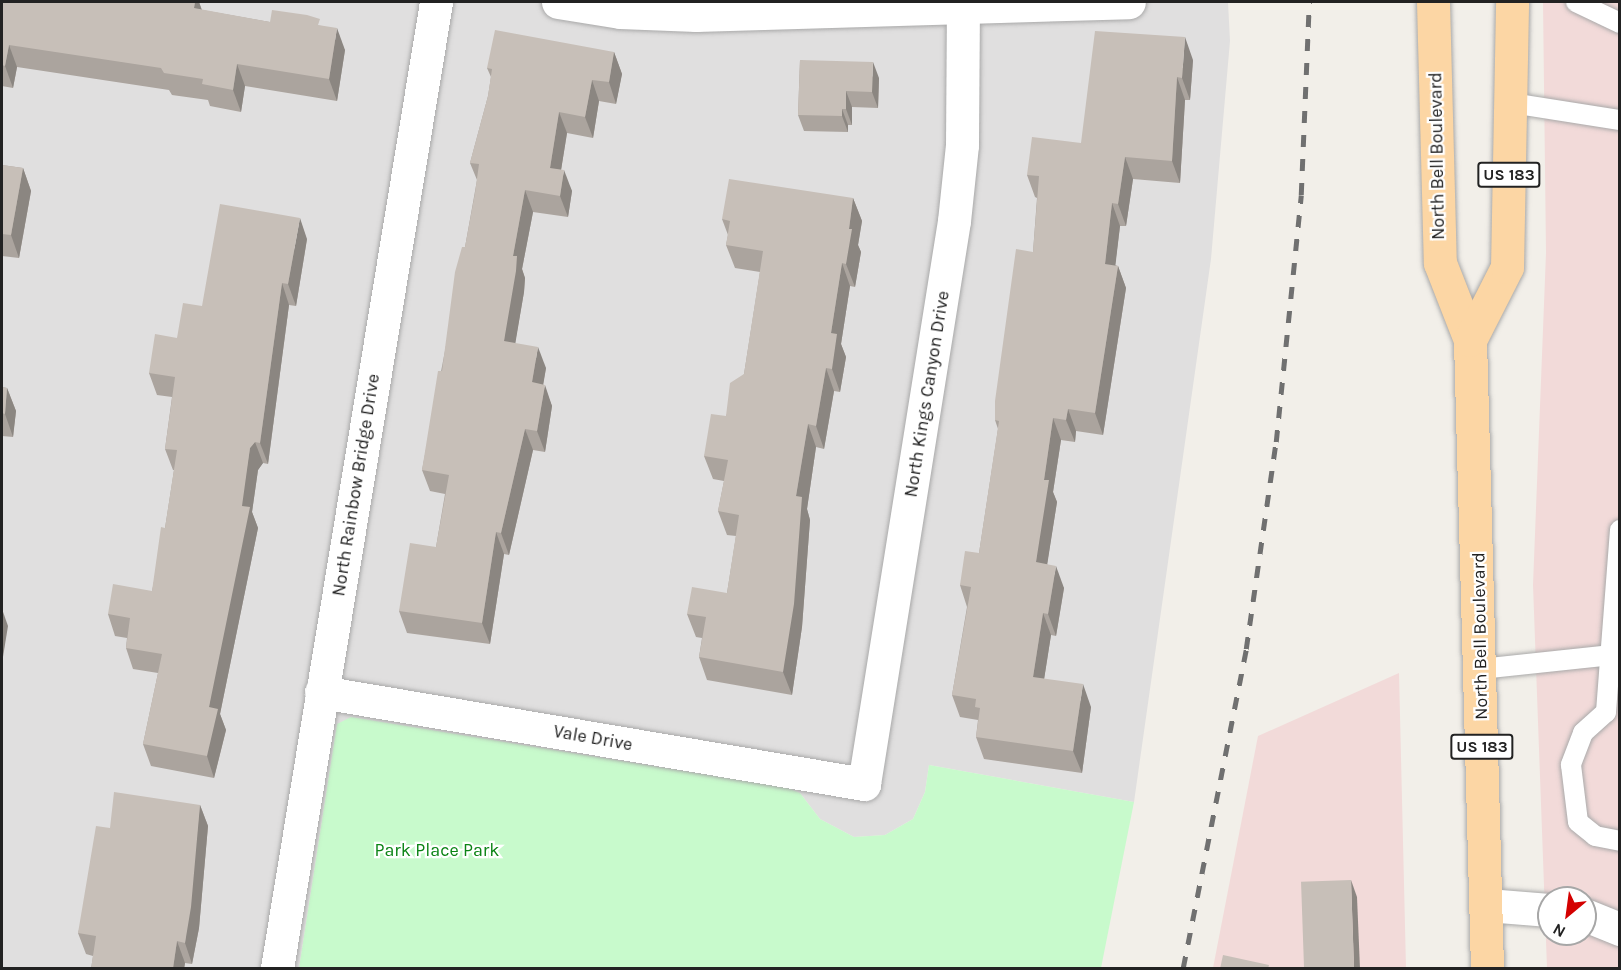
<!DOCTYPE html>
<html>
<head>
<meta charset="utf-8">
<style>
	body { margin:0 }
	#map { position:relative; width:1621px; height:970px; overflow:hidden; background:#f2efe9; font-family:Karla,sans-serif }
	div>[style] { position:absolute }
	.residential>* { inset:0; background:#e0dfdf }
	.commercial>* { inset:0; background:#f2dad9 }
	.park>* { inset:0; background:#c8facc }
	.roads { filter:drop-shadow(0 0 2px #a9a9a9) drop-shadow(0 0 2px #a9a9a9) }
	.lane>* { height:20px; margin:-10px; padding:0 10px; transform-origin:10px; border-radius:10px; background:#fff }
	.street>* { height:33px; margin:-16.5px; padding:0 16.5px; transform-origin:16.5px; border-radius:16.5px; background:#fff }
	.primary>* { height:33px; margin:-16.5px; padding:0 16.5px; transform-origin:16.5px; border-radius:16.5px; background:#fcd6a4 }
	.rail>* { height:4.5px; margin-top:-2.25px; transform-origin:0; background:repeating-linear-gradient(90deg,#707070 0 12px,transparent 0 24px) }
	.wall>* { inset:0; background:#aba49e }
	.shaded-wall>* { inset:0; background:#8b8681 }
	.building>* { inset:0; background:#c7bfb8; transform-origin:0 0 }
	span { translate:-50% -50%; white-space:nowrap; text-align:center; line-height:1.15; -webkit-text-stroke:4.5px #fff; paint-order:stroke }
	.shield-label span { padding:2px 4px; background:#fff; border:2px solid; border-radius:4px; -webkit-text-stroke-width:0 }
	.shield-label { font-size:16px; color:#222; font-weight:700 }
	.street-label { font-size:18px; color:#222 }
	.park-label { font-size:18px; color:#0c8416 }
	.frame { position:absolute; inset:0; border:3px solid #222; pointer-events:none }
	.north { position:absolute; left:1537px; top:886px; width:60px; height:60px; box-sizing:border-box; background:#fff; border:2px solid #a7a7a7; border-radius:50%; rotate:209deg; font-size:16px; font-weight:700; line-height:24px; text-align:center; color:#222 }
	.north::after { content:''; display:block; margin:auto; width:21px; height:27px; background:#d40000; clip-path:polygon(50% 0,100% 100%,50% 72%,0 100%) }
</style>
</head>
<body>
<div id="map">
	<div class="residential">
		<i style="clip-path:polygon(2px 2px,1228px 2px,1230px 41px,1211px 259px,1134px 802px,929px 765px,925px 792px,913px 819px,885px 835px,854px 837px,820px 819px,800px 793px,337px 725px,299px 968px,2px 968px)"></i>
	</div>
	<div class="commercial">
		<i style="clip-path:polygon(evenodd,1543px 2px,1619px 2px,1619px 968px,1547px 968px,1533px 585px,1546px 253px,1543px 2px,1549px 898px,1585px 898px,1585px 934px,1549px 934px,1549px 898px)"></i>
		<i style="clip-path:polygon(1399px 673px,1406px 968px,1213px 968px,1258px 736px)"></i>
	</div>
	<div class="park">
		<i style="clip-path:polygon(351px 717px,788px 788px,800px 793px,820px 819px,854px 837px,885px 835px,913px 819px,925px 792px,929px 765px,1134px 802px,1101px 968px,299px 968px,337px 724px)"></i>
	</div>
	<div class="roads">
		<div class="lane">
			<i style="left:1576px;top:2px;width:49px;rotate:25.5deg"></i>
			<i style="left:1511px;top:103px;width:110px;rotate:8.9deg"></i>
			<i style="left:1620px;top:530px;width:183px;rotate:94.4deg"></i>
			<i style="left:1606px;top:712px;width:31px;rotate:138deg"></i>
			<i style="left:1583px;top:733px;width:34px;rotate:111deg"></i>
			<i style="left:1571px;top:765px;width:57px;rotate:83deg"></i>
			<i style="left:1578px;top:822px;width:22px;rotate:39deg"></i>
			<i style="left:1595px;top:836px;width:25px;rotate:11deg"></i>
			<i style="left:1481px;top:669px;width:131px;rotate:-6.1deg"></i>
		</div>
		<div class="street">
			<i style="left:558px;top:2px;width:63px;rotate:9.2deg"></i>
			<i style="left:620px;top:12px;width:76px;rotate:2.3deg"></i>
			<i style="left:696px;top:15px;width:433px;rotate:-1.7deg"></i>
			<i style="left:321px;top:692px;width:551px;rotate:9.62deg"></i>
			<i style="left:864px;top:784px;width:570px;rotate:-80.92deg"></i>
			<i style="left:954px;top:221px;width:76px;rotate:-84deg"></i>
			<i style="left:962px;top:145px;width:143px;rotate:-89.6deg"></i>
			<i style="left:1487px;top:905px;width:62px;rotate:4.6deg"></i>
			<i style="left:1585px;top:915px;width:38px;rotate:22deg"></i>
			<i style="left:277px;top:968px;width:979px;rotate:-80.65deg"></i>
		</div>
		<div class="primary">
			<i style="left:1433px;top:2px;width:261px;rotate:88.5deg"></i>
			<i style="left:1440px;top:263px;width:83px;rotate:68.7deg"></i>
			<i style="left:1470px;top:340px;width:628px;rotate:88.45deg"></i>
			<i style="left:1470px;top:340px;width:82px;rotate:-63.1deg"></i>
			<i style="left:1507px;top:267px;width:265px;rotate:-88.9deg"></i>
		</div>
	</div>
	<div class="rail">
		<i style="left:1183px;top:968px;width:325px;rotate:-78.8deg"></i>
		<i style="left:1246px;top:649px;width:209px;rotate:-81.8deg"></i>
		<i style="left:1276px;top:442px;width:248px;rotate:-84.2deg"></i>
		<i style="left:1301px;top:195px;width:193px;rotate:-87.6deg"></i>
	</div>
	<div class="wall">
		<i style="clip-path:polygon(2px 2px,199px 2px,202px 10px,270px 22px,322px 26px,345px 50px,337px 101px,245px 86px,241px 112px,210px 106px,208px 100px,172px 95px,169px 90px,17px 67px,13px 88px,2px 86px)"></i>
		<i style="clip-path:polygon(614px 52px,622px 74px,616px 104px,599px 101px,593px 138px,567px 133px,561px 170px,572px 191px,568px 217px,533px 212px,522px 269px,525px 278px,524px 292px,515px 343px,546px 368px,543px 384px,552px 406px,545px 452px,533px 450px,509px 555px,504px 554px,490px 644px,407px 633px,399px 611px,436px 547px,445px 494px,430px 491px,422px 470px,465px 247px,477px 180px,470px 163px,488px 96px,491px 77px,487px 68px)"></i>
		<i style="clip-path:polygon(800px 60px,879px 78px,878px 108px,852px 107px,852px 125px,848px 125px,848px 132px,804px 131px,798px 115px)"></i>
		<i style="clip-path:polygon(1193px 60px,1190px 100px,1185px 100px,1180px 183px,1133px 179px,1126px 226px,1120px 226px,1115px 265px,1118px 266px,1126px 288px,1103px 435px,1076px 431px,1075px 442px,1061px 440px,1053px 492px,1057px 502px,1047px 564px,1064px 588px,1056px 636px,1051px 635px,1044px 679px,1091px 707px,1082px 773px,984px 759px,976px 737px,978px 720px,960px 717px,952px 695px,967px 607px,960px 585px,979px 553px,998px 429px,995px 420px,1033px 252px,1037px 198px,1035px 197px,1027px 175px,1081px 143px)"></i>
		<i style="clip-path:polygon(2px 165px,23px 168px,31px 191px,19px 258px,2px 256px)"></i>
		<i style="clip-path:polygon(853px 198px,862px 221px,858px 245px,861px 252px,855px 287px,850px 286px,841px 344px,846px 357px,840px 392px,834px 391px,824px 449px,816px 447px,807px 509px,810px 520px,802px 627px,792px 695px,707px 680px,699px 657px,702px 638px,696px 637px,687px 614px,727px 593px,736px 536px,727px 535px,718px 511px,724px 481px,713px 479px,704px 456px,726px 416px,744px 374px,760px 272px,735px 268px,726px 245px,728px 235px,722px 219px)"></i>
		<i style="clip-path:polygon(307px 239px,296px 306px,289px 305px,268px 464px,263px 463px,258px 470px,252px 512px,258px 528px,220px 714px,226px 730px,214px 778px,151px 766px,143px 744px,158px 673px,133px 669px,126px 648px,127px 638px,115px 636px,108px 614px,152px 591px,165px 528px,174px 470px,173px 470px,165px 449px,172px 397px,157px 395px,149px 373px,177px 338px)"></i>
		<i style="clip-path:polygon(2px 387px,7px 388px,16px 411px,13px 437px,2px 436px)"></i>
		<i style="clip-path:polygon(200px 805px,208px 826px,199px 928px,192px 964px,185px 963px,184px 969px,91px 969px,93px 956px,86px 954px,78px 933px,110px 828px)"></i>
	</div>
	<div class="shaded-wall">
		<i style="clip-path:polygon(195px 2px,199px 2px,204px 17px,194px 8px)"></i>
		<i style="clip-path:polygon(337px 28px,345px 50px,337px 101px,329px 79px)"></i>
		<i style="clip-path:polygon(1185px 37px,1193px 60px,1190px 100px,1182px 78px)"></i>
		<i style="clip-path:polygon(9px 45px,17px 67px,13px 88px,5px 66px)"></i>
		<i style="clip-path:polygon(614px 52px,622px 74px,616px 104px,609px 82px)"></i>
		<i style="clip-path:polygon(873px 62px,879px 78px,878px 108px,872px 92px)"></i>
		<i style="clip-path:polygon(237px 64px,245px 86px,241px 112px,233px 90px)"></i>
		<i style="clip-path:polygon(1177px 77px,1185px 100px,1180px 183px,1172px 161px)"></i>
		<i style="clip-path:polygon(592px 80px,599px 101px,593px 138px,585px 117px)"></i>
		<i style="clip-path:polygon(846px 91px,852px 107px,852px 125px,846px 109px)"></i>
		<i style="clip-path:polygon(842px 109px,848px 125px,848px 132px,842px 116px)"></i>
		<i style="clip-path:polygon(559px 112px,567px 133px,558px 189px,550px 168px)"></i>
		<i style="clip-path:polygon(1125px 157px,1133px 179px,1126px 226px,1118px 204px)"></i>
		<i style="clip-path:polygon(23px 168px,31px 191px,19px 258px,11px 235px)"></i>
		<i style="clip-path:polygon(564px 170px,572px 191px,568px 217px,560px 196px)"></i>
		<i style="clip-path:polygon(525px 190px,533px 212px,522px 269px,525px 278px,524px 292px,512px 363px,504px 341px,513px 256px)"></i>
		<i style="clip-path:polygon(853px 198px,862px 221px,858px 245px,861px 252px,855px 287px,846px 264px,849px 229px)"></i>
		<i style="clip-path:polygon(1112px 203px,1120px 226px,1113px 286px,1105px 264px)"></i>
		<i style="clip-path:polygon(300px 218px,307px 239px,296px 306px,288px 284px)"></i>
		<i style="clip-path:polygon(842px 263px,850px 286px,841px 344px,846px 357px,840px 392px,832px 369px,831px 333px)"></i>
		<i style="clip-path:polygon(1118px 266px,1126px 288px,1103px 435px,1095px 413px)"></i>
		<i style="clip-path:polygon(282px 283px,289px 305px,268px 464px,260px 443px)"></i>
		<i style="clip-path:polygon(538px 347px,546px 368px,540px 404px,532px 382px)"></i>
		<i style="clip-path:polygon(826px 368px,834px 391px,824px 449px,816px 426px)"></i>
		<i style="clip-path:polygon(545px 385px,552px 406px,545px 452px,537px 431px)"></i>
		<i style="clip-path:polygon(7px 388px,16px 411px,13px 437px,5px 414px)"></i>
		<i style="clip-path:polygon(1068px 409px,1076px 431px,1075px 442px,1066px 420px)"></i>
		<i style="clip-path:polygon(1053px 418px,1061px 440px,1053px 492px,1057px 502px,1044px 585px,1036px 562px,1044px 480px)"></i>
		<i style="clip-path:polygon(808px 424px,816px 447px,807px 509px,810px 520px,802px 627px,792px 695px,783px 672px,796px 496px)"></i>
		<i style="clip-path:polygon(525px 429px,533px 450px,509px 555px,501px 533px)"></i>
		<i style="clip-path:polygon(255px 442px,263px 463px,258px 470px,252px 512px,258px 528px,220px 714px,226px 730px,214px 778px,207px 756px,209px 707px,250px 448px)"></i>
		<i style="clip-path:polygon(496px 532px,504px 554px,490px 644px,482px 623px)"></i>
		<i style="clip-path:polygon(1056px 566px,1064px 588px,1056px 636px,1048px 614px)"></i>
		<i style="clip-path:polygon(2px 609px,8px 626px,2px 663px)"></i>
		<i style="clip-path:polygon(1043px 613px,1051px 635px,1041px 699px,1033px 677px)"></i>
		<i style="clip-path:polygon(1083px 684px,1091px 707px,1082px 773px,1073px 751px)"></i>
		<i style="clip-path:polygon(200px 805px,208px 826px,199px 928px,192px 964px,185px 943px)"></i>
		<i style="clip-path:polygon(1351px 880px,1357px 897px,1360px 969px,1354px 969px)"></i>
		<i style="clip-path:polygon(177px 941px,185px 963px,184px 969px,173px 969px)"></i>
	</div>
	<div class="building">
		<i style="clip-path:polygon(2px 2px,195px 2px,194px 8px,270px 22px,272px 10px,307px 15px,320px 19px,318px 25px,337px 28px,329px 79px,237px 64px,233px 90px,202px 84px,203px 79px,164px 73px,161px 68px,9px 45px,5px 66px,2px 65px)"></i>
		<i style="clip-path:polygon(495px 30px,614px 52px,609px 82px,592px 80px,585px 117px,559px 112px,550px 168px,564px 170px,560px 196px,525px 190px,513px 256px,517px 256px,516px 271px,504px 341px,538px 347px,532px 382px,545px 385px,537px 431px,525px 429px,501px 533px,496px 532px,482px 623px,399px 611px,410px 543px,436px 547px,449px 475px,422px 470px,438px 371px,442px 371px,455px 272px,462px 247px,465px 247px,475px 193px,479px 164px,470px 163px,488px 96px,492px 69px,487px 68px)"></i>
		<i style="clip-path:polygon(1095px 31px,1185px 37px,1182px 78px,1177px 77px,1172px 161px,1125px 157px,1118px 204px,1112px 203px,1105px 264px,1118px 266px,1095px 413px,1068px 409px,1066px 420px,1053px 418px,1044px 480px,1049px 480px,1036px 562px,1056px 566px,1048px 614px,1043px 613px,1033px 677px,1083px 684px,1073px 751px,976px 737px,980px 708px,975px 707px,976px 699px,952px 695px,971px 587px,960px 585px,965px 551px,979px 553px,999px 421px,995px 420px,995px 401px,1016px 249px,1033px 252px,1039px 176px,1027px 175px,1032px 137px,1081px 143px)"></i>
		<i style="clip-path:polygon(800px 60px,873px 62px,872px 92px,846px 91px,846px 109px,842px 109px,842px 116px,798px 115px)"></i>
		<i style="clip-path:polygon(2px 165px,23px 168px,11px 235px,2px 234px)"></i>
		<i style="clip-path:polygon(729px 179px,853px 198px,849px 229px,852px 229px,846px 264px,842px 263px,831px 333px,837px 334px,832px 369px,826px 368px,816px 426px,808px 424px,796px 496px,802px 497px,794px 604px,783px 672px,699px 657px,706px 617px,687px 614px,692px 587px,727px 593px,739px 515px,718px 511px,728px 460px,704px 456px,711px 414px,726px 416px,730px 383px,744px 374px,763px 251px,726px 245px,730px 221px,722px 219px)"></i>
		<i style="clip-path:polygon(220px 204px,300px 218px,288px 284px,282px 283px,260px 443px,255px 442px,250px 448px,242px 506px,250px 507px,209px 707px,218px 709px,207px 756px,143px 744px,162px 654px,126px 648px,130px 618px,108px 614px,113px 584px,152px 591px,161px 527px,165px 528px,177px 450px,165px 449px,175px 377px,149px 373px,155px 334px,177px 338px,183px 303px,202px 306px)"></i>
		<i style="clip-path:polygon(2px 387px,7px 388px,5px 414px,2px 413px)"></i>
		<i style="clip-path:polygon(114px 792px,200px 805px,191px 907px,185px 943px,177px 941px,173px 968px,168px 967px,168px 969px,91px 969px,96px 936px,78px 933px,96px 826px,110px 828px)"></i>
		<i style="left:1351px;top:880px;width:89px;height:50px;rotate:88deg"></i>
		<i style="clip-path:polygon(1223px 955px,1269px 965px,1268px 969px,1220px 969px)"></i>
	</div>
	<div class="shield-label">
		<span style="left:1509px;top:175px">US 183</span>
		<span style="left:1482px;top:747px">US 183</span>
	</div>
	<div class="street-label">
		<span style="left:1437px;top:156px;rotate:-91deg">North Bell Boulevard</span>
		<span style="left:927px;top:394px;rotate:-81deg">North Kings Canyon Drive</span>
		<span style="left:356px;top:485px;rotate:-81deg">North Rainbow Bridge Drive</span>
		<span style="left:1480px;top:636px;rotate:-91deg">North Bell Boulevard</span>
		<span style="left:593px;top:738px;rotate:10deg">Vale Drive</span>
	</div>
	<div class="park-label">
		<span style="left:437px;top:850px">Park Place Park</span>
	</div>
	<div class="frame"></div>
	<div class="north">N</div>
</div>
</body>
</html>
